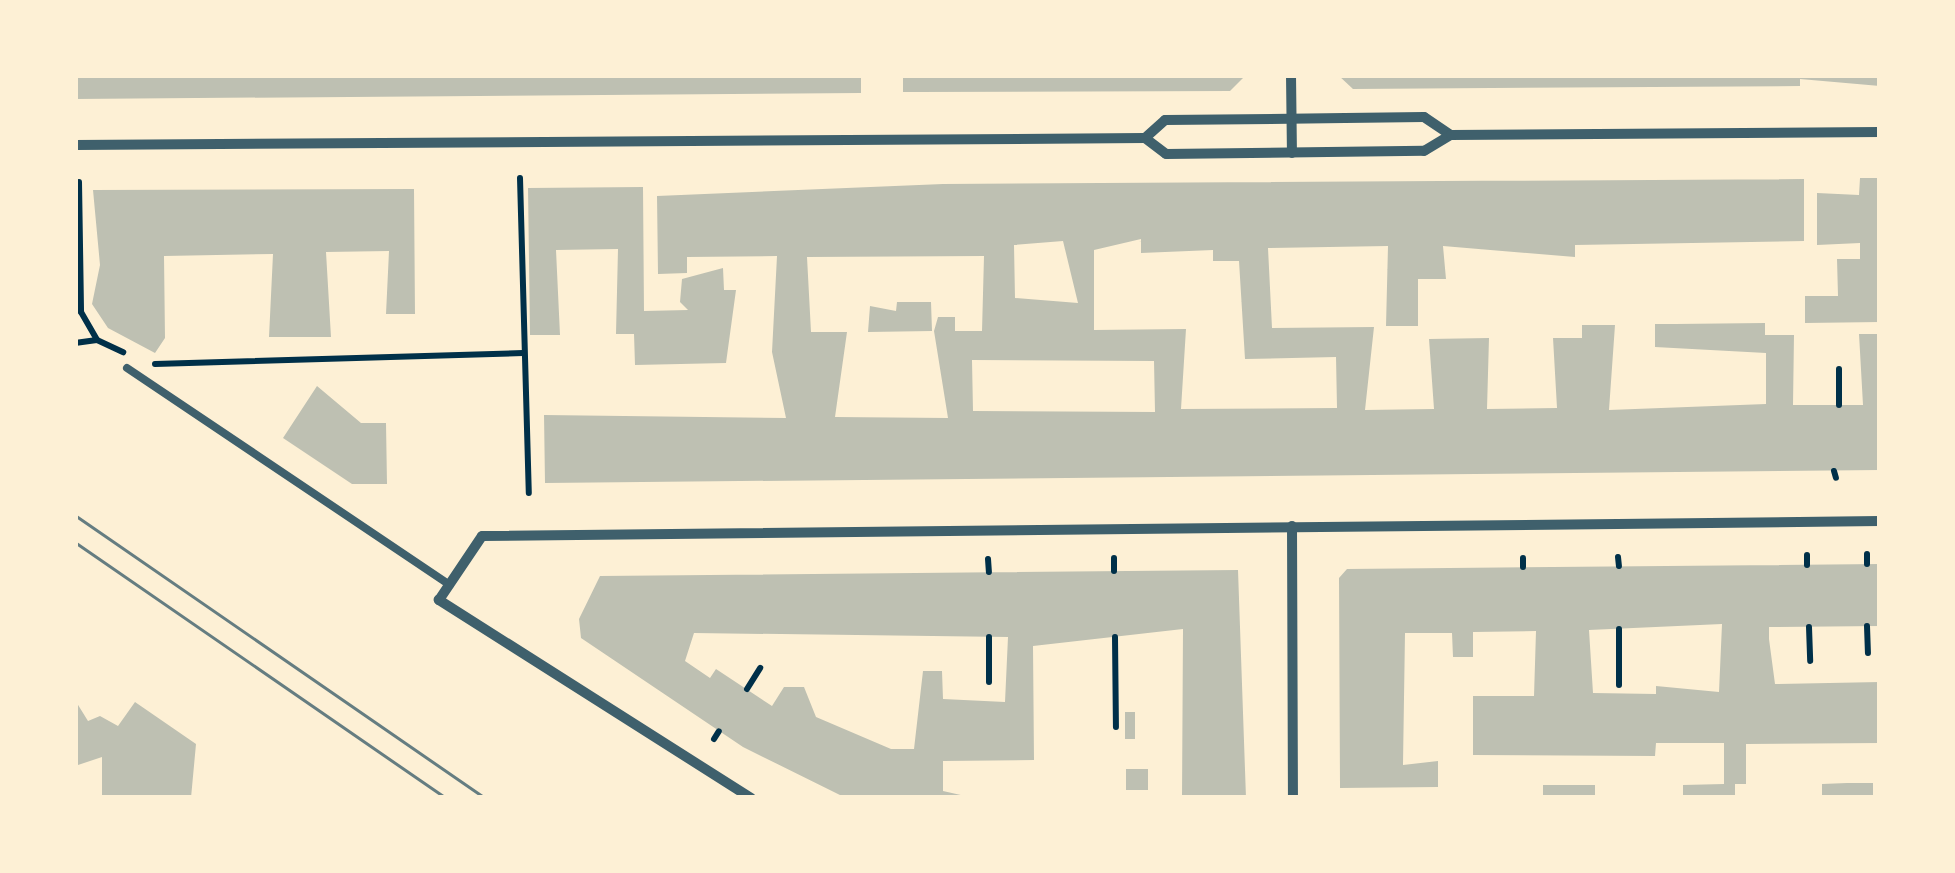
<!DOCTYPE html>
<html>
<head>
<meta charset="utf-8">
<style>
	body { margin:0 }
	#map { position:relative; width:1955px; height:873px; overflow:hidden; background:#fdf0d5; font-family:Jost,sans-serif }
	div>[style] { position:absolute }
	.building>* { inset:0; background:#bec0b2; transform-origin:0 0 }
	.path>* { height:6px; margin:-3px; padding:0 3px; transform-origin:3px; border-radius:3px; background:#003049 }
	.service>* { height:8px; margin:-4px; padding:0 4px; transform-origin:4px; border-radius:4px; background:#3f606c }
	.minor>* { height:10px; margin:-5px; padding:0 5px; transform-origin:5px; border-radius:5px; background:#3f606c }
	.tram>* { height:2.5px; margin:-1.25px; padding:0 1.25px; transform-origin:1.25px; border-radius:1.25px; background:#657d81 }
	span { translate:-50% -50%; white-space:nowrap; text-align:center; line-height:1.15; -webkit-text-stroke:10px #fdf0d5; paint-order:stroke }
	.frame { position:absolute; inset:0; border:78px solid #fdf0d5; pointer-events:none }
</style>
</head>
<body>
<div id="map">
	<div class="building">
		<i style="clip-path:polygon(75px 75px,861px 75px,861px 93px,75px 99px)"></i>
		<i style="clip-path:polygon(903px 75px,1246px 75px,1230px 91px,916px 92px,903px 92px)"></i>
		<i style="clip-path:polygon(1338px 75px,1880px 75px,1880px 86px,1800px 79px,1800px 86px,1353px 89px)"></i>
		<i style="clip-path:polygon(1860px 178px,1880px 178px,1880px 322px,1805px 323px,1805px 296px,1838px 296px,1837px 259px,1860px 259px,1860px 243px,1817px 245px,1817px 193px,1859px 195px)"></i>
		<i style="clip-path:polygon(evenodd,1804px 179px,1804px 241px,1575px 245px,1575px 257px,1443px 246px,1446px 279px,1418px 279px,1418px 326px,1386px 326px,1388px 246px,1268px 248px,1272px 328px,1374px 327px,1365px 410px,1434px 409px,1429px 339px,1489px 338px,1487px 409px,1557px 408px,1553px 338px,1582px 338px,1582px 325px,1615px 325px,1609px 410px,1766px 404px,1766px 353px,1655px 347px,1655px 324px,1675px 324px,1765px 323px,1765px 335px,1794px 335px,1793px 405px,1863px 405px,1859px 334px,1880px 334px,1880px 470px,545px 483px,544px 415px,786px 418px,772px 352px,777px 256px,687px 257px,687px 273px,658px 274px,657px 196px,943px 184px,1804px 179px,1141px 239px,1141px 253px,1213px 250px,1213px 261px,1239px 261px,1245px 359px,1336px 357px,1337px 408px,1181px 409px,1186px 329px,1094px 330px,1094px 250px,1141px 239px,1804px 179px,1063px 241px,1078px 303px,1015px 298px,1014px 245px,1063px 241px,1804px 179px,984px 256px,982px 331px,955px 331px,955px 317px,938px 317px,934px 331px,948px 418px,835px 417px,847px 332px,811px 332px,807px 257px,984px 256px,1804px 179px,972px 360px,1154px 361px,1155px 412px,973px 411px,972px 360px)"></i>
		<i style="clip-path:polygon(643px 187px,644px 311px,688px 310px,680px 302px,682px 279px,723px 268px,724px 290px,736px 290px,726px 363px,635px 365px,634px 334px,616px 334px,618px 249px,556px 250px,560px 335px,530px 335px,528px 188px)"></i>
		<i style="clip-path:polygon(414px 189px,415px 314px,386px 314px,389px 251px,326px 252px,331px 337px,269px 337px,273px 254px,164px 256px,165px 338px,155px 353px,108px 328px,92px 304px,100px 265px,93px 190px)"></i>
		<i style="clip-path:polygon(897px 302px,931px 302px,932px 331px,868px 332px,870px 306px,896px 311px)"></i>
		<i style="clip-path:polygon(317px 386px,361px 423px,386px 423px,387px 484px,352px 484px,283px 438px)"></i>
		<i style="clip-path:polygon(evenodd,1880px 564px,1880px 626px,1769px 627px,1769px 639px,1775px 684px,1880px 682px,1880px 743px,1746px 744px,1746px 784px,1735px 784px,1735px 798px,1683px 798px,1683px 785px,1724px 784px,1724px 743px,1656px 743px,1655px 756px,1473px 755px,1473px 696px,1534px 696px,1536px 631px,1473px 632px,1473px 657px,1453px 657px,1452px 633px,1405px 633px,1403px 765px,1438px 761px,1438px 787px,1340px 788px,1339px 578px,1347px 569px,1880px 564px,1722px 624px,1719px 692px,1656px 686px,1656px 694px,1593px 693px,1589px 630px,1722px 624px)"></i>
		<i style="clip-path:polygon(evenodd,1238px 570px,1246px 798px,1182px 798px,1183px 629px,1033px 646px,1034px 760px,943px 761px,943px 791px,974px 798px,846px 798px,743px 747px,581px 638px,579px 619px,600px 576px,1238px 570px,694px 633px,1008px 637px,1005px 702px,943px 699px,942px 671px,923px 671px,914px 749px,891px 749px,816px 717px,804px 687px,784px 687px,772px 706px,716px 669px,710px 678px,685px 661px,694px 633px)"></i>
		<i style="clip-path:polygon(75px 700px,88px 721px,100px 716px,118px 726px,135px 702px,196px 744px,191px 798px,102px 798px,102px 757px,75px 766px)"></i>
		<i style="left:1125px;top:712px;width:10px;height:27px"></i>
		<i style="left:1126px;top:769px;width:22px;height:21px"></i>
		<i style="clip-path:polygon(1847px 783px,1873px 783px,1873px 798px,1822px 798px,1822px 784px)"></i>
		<i style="left:1595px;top:785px;width:13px;height:52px;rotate:90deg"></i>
	</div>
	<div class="path">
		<i style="left:520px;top:178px;width:315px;rotate:88.4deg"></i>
		<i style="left:79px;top:182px;width:130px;rotate:89.1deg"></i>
		<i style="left:81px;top:312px;width:32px;rotate:60deg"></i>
		<i style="left:75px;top:343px;width:22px;rotate:-8deg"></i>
		<i style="left:97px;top:340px;width:29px;rotate:25deg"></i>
		<i style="left:155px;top:364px;width:368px;rotate:-1.7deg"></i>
		<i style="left:1839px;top:405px;width:36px;rotate:-90deg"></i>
		<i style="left:1834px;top:471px;width:7px;rotate:74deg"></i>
		<i style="left:1867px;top:554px;width:10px;rotate:90deg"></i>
		<i style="left:1807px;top:555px;width:10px;rotate:90deg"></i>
		<i style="left:1618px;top:557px;width:9px;rotate:84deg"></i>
		<i style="left:1114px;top:558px;width:13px;rotate:90deg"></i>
		<i style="left:1523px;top:558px;width:9px;rotate:90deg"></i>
		<i style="left:988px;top:559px;width:13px;rotate:86deg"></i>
		<i style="left:1867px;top:626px;width:27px;rotate:88deg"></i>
		<i style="left:1809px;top:627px;width:34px;rotate:88deg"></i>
		<i style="left:1619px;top:629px;width:56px;rotate:90deg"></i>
		<i style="left:989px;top:637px;width:45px;rotate:90deg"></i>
		<i style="left:1115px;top:637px;width:90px;rotate:89.4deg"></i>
		<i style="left:747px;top:689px;width:25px;rotate:-58deg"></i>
		<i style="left:714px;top:739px;width:9px;rotate:-58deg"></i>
	</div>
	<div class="service">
		<i style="left:127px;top:368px;width:389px;rotate:33.9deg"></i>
	</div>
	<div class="minor">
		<i style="left:1291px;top:75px;width:78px;rotate:89.3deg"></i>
		<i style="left:1145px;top:138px;width:27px;rotate:-42deg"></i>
		<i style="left:1165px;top:120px;width:180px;rotate:-0.6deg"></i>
		<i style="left:1345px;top:118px;width:79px;rotate:-0.7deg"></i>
		<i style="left:1424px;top:117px;width:32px;rotate:34deg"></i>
		<i style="left:75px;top:145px;width:1070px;rotate:-0.37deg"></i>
		<i style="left:1145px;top:138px;width:26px;rotate:37deg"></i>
		<i style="left:1166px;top:154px;width:258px;rotate:-0.7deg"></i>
		<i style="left:1424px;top:151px;width:31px;rotate:-31deg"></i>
		<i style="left:1451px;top:135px;width:429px;rotate:-0.4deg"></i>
		<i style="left:1292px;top:526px;width:272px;rotate:89.8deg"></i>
		<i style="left:751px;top:798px;width:370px;rotate:-147.6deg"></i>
		<i style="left:439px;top:600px;width:77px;rotate:-56.1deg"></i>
		<i style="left:482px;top:536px;width:1398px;rotate:-0.61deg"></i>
	</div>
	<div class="tram">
		<i style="left:75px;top:515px;width:498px;rotate:34.6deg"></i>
		<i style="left:75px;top:542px;width:451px;rotate:34.6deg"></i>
	</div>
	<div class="frame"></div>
</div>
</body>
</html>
